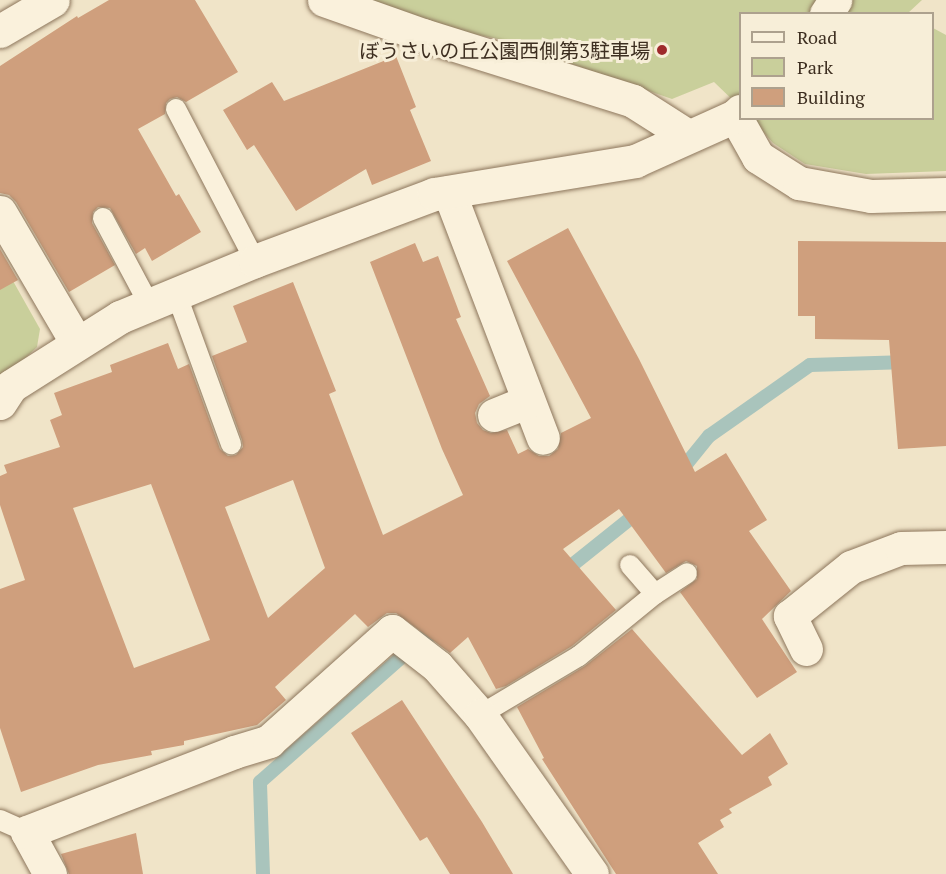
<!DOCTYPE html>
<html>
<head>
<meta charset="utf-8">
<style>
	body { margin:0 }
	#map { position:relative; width:946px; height:874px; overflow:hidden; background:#f0e4c8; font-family:"PT Serif","Noto Sans JP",serif }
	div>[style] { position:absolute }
	.green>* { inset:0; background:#c9cf9b }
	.stream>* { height:14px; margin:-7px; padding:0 7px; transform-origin:7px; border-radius:7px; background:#a9c4bc }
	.building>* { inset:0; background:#cf9f7d }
	.roads { filter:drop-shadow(0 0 2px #8d765c) drop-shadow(0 0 2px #8d765c) }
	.lane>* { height:20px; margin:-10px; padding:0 10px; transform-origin:10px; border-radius:10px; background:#faf1dc }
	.street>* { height:33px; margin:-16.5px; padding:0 16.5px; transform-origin:16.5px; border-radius:16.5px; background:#faf1dc }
	.dots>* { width:16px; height:16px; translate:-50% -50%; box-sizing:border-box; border:3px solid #f7eed8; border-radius:50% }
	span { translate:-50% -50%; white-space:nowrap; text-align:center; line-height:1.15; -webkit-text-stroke:6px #f7eed8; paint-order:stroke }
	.poi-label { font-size:20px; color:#3d2e20 }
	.right { translate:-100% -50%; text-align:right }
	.legend { position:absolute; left:739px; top:12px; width:195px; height:108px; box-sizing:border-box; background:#f7eed8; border:2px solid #ada18e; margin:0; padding:8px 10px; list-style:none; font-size:18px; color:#3d2e20 }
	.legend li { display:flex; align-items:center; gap:12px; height:30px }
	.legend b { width:30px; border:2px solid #ada18e }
</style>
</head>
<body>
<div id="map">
	<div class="green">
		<i style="clip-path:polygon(363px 0,922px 0,908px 13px,740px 14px,740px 107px,714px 82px,672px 99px,503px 40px,431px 25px)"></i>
		<i style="clip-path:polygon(933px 28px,946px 35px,946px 171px,866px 174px,805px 164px,773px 143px,752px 119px,932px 118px)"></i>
		<i style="clip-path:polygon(13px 281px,40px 329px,37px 347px,0 382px,0 289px)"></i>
	</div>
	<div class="stream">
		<i style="left:679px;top:473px;width:48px;rotate:-51deg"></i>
		<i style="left:709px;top:436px;width:123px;rotate:-35.1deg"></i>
		<i style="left:810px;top:365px;width:98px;rotate:-1.8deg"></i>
		<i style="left:561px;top:574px;width:104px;rotate:-38.7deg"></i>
		<i style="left:263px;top:874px;width:92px;rotate:-91.9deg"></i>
		<i style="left:260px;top:782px;width:224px;rotate:-41.4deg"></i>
		<i style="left:428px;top:634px;width:16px;rotate:4deg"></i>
	</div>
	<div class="building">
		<i style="clip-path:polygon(109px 0,195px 0,238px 72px,186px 102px,177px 97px,170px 99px,166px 103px,165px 114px,138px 129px,176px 196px,179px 194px,201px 232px,152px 261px,145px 248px,136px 254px,110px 208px,98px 207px,93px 212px,92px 223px,115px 265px,69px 292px,16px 202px,9px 195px,0 193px,0 66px,77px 16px,78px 18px)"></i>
		<i style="clip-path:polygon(396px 56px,416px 107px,410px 110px,431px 161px,372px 185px,366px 169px,296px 211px,254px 145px,247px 150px,223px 110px,272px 82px,284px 101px)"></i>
		<i style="clip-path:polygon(evenodd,568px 228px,639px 359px,695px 472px,726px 453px,767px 520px,749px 531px,791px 591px,762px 619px,797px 672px,757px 698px,680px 592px,697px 579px,697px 566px,686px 561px,666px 573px,619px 509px,563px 549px,616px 610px,572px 646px,506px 686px,496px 689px,468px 637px,450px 653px,396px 613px,387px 613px,368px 627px,355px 614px,275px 687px,286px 700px,257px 725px,184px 741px,184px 745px,151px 751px,152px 755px,98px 765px,21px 792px,0 728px,0 589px,25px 580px,0 505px,0 476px,7px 473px,4px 465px,60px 447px,50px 420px,62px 415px,54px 393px,112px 372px,110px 365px,168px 343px,178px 369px,189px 364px,220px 449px,228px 456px,236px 455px,243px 447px,242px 440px,212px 356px,247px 342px,233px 306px,293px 282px,336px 391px,329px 394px,383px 535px,463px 495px,442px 449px,370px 262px,415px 243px,423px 262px,438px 256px,461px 317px,456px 319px,490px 396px,479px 404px,475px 413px,477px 423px,483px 430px,491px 433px,507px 430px,518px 454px,528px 449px,539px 456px,549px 456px,558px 449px,561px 433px,591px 418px,507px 261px,568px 228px,293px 480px,325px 568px,268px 618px,225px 507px,293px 480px,568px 228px,151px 484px,210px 640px,134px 668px,73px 508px,151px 484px)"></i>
		<i style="clip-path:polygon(798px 241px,946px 242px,946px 446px,898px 449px,889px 340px,815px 339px,815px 316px,798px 316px)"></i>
		<i style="clip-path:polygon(0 249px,18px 280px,0 290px)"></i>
		<i style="clip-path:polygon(632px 629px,742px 755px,770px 733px,788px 764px,768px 777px,772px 785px,729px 809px,732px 813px,720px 820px,724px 827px,698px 843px,718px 874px,616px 874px,542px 759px,544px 758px,517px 707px,585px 666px)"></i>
		<i style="clip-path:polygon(402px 700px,482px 822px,513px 874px,450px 874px,427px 837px,420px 841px,351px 733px)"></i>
		<i style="clip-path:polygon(136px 833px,143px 874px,69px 874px,61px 854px)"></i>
	</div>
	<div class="roads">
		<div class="lane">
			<i style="left:176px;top:109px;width:171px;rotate:62.5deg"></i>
			<i style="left:103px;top:218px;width:98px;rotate:61.9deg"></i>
			<i style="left:176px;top:293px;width:161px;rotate:70deg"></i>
			<i style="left:630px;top:565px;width:38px;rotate:49deg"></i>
			<i style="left:480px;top:715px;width:115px;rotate:-30.8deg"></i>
			<i style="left:579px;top:656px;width:98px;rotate:-39.2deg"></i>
			<i style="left:655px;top:594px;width:38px;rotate:-33deg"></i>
			<i style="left:0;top:820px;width:30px;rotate:24deg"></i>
		</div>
		<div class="street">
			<i style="left:324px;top:0;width:105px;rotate:19.5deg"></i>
			<i style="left:423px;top:35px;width:220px;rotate:17.4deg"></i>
			<i style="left:633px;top:101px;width:65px;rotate:32.5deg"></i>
			<i style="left:826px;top:14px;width:17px;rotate:-57deg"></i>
			<i style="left:0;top:31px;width:61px;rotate:-30.3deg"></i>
			<i style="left:735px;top:116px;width:47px;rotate:60.7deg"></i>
			<i style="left:758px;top:157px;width:49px;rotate:32.4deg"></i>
			<i style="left:799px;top:183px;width:73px;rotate:10.2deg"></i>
			<i style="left:871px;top:196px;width:75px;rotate:-1.5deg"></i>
			<i style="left:449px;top:192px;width:263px;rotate:69.1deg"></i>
			<i style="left:0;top:212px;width:152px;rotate:59.6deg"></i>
			<i style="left:0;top:403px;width:20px;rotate:-57deg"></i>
			<i style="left:11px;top:386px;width:129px;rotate:-32.3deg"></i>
			<i style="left:120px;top:317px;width:146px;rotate:-22.5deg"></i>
			<i style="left:255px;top:261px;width:191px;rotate:-20.5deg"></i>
			<i style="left:434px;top:194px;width:204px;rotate:-9.3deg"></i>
			<i style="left:635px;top:161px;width:110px;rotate:-24.2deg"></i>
			<i style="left:735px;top:116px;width:7px;rotate:-45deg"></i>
			<i style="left:494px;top:415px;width:37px;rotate:-22deg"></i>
			<i style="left:806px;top:649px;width:37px;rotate:-116deg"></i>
			<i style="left:790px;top:616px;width:78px;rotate:-38.8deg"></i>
			<i style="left:851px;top:567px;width:53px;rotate:-20.8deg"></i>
			<i style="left:901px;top:548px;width:45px;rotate:-1.3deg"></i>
			<i style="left:50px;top:874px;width:48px;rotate:-118.7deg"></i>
			<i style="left:27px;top:832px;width:222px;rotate:-21.1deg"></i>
			<i style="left:234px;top:752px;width:37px;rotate:-17deg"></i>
			<i style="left:269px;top:741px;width:165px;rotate:-41.8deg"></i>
			<i style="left:392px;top:631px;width:57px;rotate:37.9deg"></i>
			<i style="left:437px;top:666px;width:65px;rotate:48.7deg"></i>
			<i style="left:480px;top:715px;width:194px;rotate:54.8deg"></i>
		</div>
	</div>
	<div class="dots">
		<i style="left:662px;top:50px;background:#9e2a2b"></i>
	</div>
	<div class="poi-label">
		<span class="right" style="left:650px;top:50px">ぼうさいの丘公園西側第3駐車場</span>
	</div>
	<ul class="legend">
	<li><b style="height:8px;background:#faf1dc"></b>Road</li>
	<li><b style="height:16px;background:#c9cf9b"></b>Park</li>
	<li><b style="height:16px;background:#cf9f7d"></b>Building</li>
	</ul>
</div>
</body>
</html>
